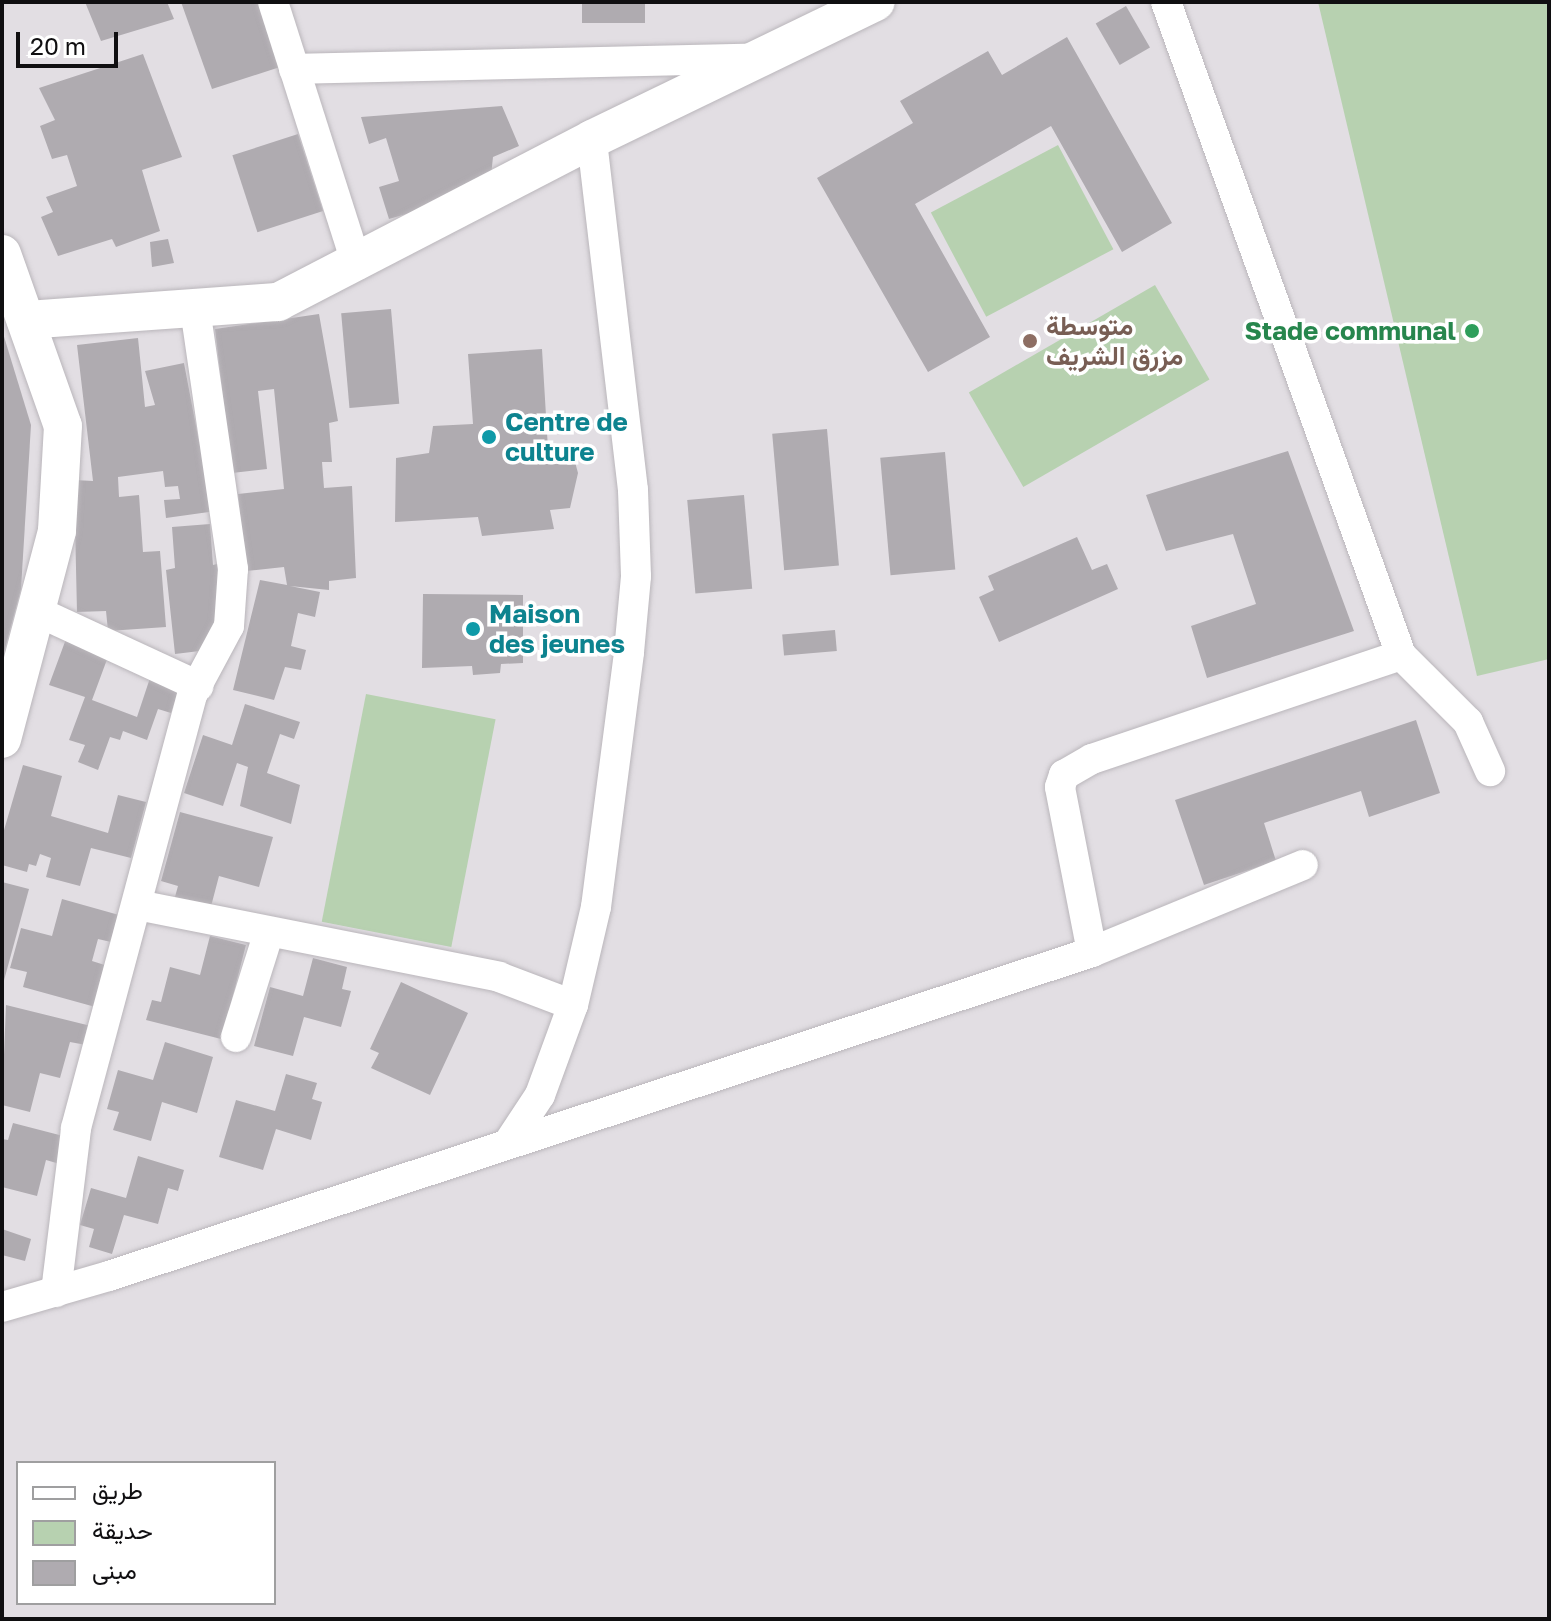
<!DOCTYPE html>
<html>
<head>
<meta charset="utf-8">
<style>
	body { margin:0 }
	#map { position:relative; width:1551px; height:1621px; overflow:hidden; background:#e2dee3; font-family:"Golos Text",Vazirmatn,sans-serif }
	div>[style] { position:absolute }
	.green>* { inset:0; background:#b7d1b0; transform-origin:0 0 }
	.building>* { inset:0; background:#afabb0; transform-origin:0 0 }
	.roads { filter:drop-shadow(0 0 2px #bab6bb) drop-shadow(0 0 2px #bab6bb) }
	.minor>* { height:30px; margin:-15px; padding:0 15px; transform-origin:15px; border-radius:15px; background:#fff }
	.tertiary>* { height:38px; margin:-19px; padding:0 19px; transform-origin:19px; border-radius:19px; background:#fff }
	.dots>* { width:22px; height:22px; translate:-50% -50%; box-sizing:border-box; border:4px solid #fff; border-radius:50% }
	span { translate:-50% -50%; white-space:nowrap; text-align:center; line-height:1.15; -webkit-text-stroke:7px #fff; paint-order:stroke }
	.education-label { font-size:26px; color:#785e54; font-weight:700 }
	.left { translate:0 -50%; text-align:left }
	.leisure-label { font-size:26px; color:#27864d; font-weight:700 }
	.right { translate:-100% -50%; text-align:right }
	.culture-label { font-size:26px; color:#0d838f; font-weight:700 }
	.frame { position:absolute; inset:0; border:4px solid #100f11; pointer-events:none }
	.legend { position:absolute; left:16px; top:1461px; width:260px; height:144px; box-sizing:border-box; background:#fff; border:2px solid #9f9fa0; margin:0; padding:10px 14px; list-style:none; font-size:24px; color:#100f11 }
	.legend li { display:flex; align-items:center; gap:16px; height:40px }
	.legend b { width:40px; border:2px solid #9f9fa0 }
	.scale { position:absolute; left:16px; top:32px; width:102px; height:36px; box-sizing:border-box; border:4px solid #100f11; border-top:0; padding-left:10px; font-size:24px; line-height:28px; white-space:nowrap; color:#100f11; -webkit-text-stroke:6px #fff; paint-order:stroke }
</style>
</head>
<body>
<div id="map">
	<div class="green">
		<i style="clip-path:polygon(1318px 2px,1549px 2px,1549px 659px,1477px 676px)"></i>
		<i style="left:1058px;top:145px;width:118px;height:144px;rotate:62deg"></i>
		<i style="left:1155px;top:285px;width:109px;height:215px;rotate:60deg"></i>
		<i style="left:366px;top:694px;width:132px;height:232px;rotate:11deg"></i>
	</div>
	<div class="building">
		<i style="clip-path:polygon(85px 2px,167px 2px,174px 19px,101px 41px)"></i>
		<i style="clip-path:polygon(181px 2px,260px 2px,280px 67px,212px 89px)"></i>
		<i style="left:582px;top:2px;width:63px;height:21px"></i>
		<i style="left:1126px;top:6px;width:48px;height:35px;rotate:60deg"></i>
		<i style="clip-path:polygon(1067px 37px,1172px 223px,1122px 252px,1051px 126px,915px 204px,990px 337px,928px 372px,817px 178px,913px 123px,900px 101px,988px 51px,1002px 75px)"></i>
		<i style="clip-path:polygon(143px 54px,182px 157px,142px 170px,160px 231px,116px 247px,112px 239px,58px 256px,41px 217px,53px 212px,46px 197px,77px 186px,67px 155px,52px 159px,40px 126px,55px 120px,39px 88px)"></i>
		<i style="clip-path:polygon(502px 106px,519px 146px,493px 157px,491px 176px,444px 203px,389px 219px,379px 187px,399px 181px,386px 138px,369px 144px,361px 117px)"></i>
		<i style="left:298px;top:134px;width:81px;height:69px;rotate:72deg"></i>
		<i style="clip-path:polygon(168px 239px,174px 263px,152px 267px,150px 242px)"></i>
		<i style="left:391px;top:309px;width:95px;height:50px;rotate:85deg"></i>
		<i style="clip-path:polygon(319px 314px,338px 421px,329px 423px,332px 462px,322px 462px,324px 488px,352px 486px,356px 578px,329px 581px,329px 590px,290px 586px,320px 592px,315px 617px,298px 613px,291px 646px,306px 650px,301px 670px,285px 667px,274px 700px,233px 690px,260px 580px,287px 585px,284px 567px,246px 571px,238px 494px,284px 489px,274px 389px,258px 391px,267px 469px,232px 473px,215px 329px)"></i>
		<i style="clip-path:polygon(2px 330px,31px 425px,21px 589px,3px 656px)"></i>
		<i style="clip-path:polygon(138px 338px,145px 407px,155px 405px,145px 371px,184px 363px,199px 442px,207px 440px,216px 511px,166px 518px,164px 500px,180px 499px,178px 486px,165px 487px,163px 471px,118px 477px,119px 497px,139px 495px,143px 552px,160px 551px,166px 627px,108px 631px,106px 611px,77px 612px,74px 480px,93px 481px,77px 345px)"></i>
		<i style="clip-path:polygon(542px 349px,548px 449px,571px 447px,578px 473px,570px 508px,550px 510px,554px 529px,482px 536px,478px 517px,395px 522px,396px 458px,429px 453px,433px 426px,473px 424px,468px 354px)"></i>
		<i style="left:827px;top:429px;width:137px;height:55px;rotate:85deg"></i>
		<i style="clip-path:polygon(1288px 451px,1354px 631px,1207px 678px,1191px 626px,1256px 604px,1233px 534px,1166px 551px,1146px 495px)"></i>
		<i style="left:945px;top:452px;width:118px;height:65px;rotate:85deg"></i>
		<i style="left:744px;top:495px;width:94px;height:57px;rotate:85deg"></i>
		<i style="clip-path:polygon(210px 524px,213px 565px,221px 563px,224px 618px,208px 650px,175px 654px,166px 570px,175px 568px,172px 527px)"></i>
		<i style="clip-path:polygon(1077px 537px,1092px 570px,1107px 564px,1118px 589px,999px 642px,979px 597px,994px 590px,988px 576px)"></i>
		<i style="clip-path:polygon(423px 594px,523px 595px,523px 663px,501px 664px,500px 673px,473px 675px,472px 666px,422px 668px)"></i>
		<i style="left:835px;top:630px;width:21px;height:53px;rotate:85deg"></i>
		<i style="clip-path:polygon(66px 639px,109px 654px,92px 700px,137px 717px,150px 678px,180px 688px,171px 713px,158px 709px,147px 740px,123px 731px,120px 740px,110px 737px,98px 770px,78px 762px,85px 745px,69px 740px,85px 697px,49px 685px)"></i>
		<i style="clip-path:polygon(245px 704px,300px 722px,294px 739px,280px 734px,267px 773px,300px 785px,291px 824px,240px 806px,248px 767px,237px 763px,223px 806px,184px 793px,203px 735px,232px 745px)"></i>
		<i style="clip-path:polygon(1416px 720px,1440px 793px,1369px 817px,1361px 791px,1264px 823px,1276px 861px,1204px 885px,1175px 800px)"></i>
		<i style="clip-path:polygon(23px 765px,62px 776px,51px 816px,108px 833px,118px 795px,146px 802px,131px 858px,91px 848px,80px 886px,46px 877px,51px 858px,40px 854px,36px 866px,29px 864px,27px 872px,2px 865px,2px 837px)"></i>
		<i style="clip-path:polygon(180px 812px,273px 837px,259px 887px,219px 876px,209px 914px,173px 904px,178px 886px,161px 881px)"></i>
		<i style="clip-path:polygon(2px 882px,29px 889px,3px 984px,2px 984px)"></i>
		<i style="clip-path:polygon(62px 899px,119px 915px,111px 942px,98px 939px,92px 961px,111px 967px,99px 1008px,23px 987px,27px 972px,10px 968px,21px 928px,52px 936px)"></i>
		<i style="clip-path:polygon(210px 936px,246px 945px,232px 999px,240px 1001px,229px 1041px,146px 1020px,152px 1000px,161px 1002px,170px 967px,200px 975px)"></i>
		<i style="clip-path:polygon(313px 958px,347px 967px,342px 989px,351px 991px,341px 1027px,304px 1017px,293px 1056px,254px 1046px,270px 987px,303px 996px)"></i>
		<i style="clip-path:polygon(401px 982px,468px 1013px,430px 1095px,371px 1068px,379px 1053px,370px 1049px)"></i>
		<i style="clip-path:polygon(6px 1005px,91px 1026px,86px 1045px,70px 1042px,60px 1078px,40px 1073px,30px 1112px,2px 1105px)"></i>
		<i style="clip-path:polygon(165px 1042px,213px 1057px,197px 1113px,162px 1102px,151px 1141px,113px 1130px,119px 1112px,107px 1109px,118px 1070px,153px 1080px)"></i>
		<i style="clip-path:polygon(286px 1074px,317px 1083px,312px 1099px,322px 1102px,311px 1140px,276px 1129px,263px 1170px,219px 1157px,236px 1100px,275px 1111px)"></i>
		<i style="clip-path:polygon(13px 1123px,67px 1137px,60px 1164px,46px 1160px,37px 1196px,2px 1187px,2px 1139px,8px 1140px)"></i>
		<i style="clip-path:polygon(138px 1156px,184px 1170px,178px 1191px,168px 1188px,158px 1224px,124px 1215px,112px 1254px,89px 1247px,94px 1229px,80px 1225px,91px 1188px,126px 1198px)"></i>
		<i style="clip-path:polygon(2px 1229px,31px 1239px,25px 1261px,2px 1255px)"></i>
	</div>
	<div class="roads">
		<div class="minor">
			<i style="left:273px;top:2px;width:276px;rotate:72.3deg"></i>
			<i style="left:1166px;top:2px;width:694px;rotate:70.21deg"></i>
			<i style="left:1401px;top:655px;width:95px;rotate:45deg"></i>
			<i style="left:1468px;top:722px;width:54px;rotate:65.8deg"></i>
			<i style="left:294px;top:69px;width:458px;rotate:-1.3deg"></i>
			<i style="left:36px;top:611px;width:179px;rotate:24.8deg"></i>
			<i style="left:137px;top:905px;width:369px;rotate:11.2deg"></i>
			<i style="left:499px;top:977px;width:79px;rotate:20.7deg"></i>
			<i style="left:1092px;top:952px;width:168px;rotate:-101deg"></i>
			<i style="left:1060px;top:787px;width:13px;rotate:-72deg"></i>
			<i style="left:1064px;top:775px;width:32px;rotate:-30deg"></i>
			<i style="left:1092px;top:759px;width:326px;rotate:-18.6deg"></i>
			<i style="left:236px;top:1037px;width:110px;rotate:-72.6deg"></i>
			<i style="left:509px;top:1142px;width:56px;rotate:-56.6deg"></i>
			<i style="left:540px;top:1095px;width:96px;rotate:-69.9deg"></i>
			<i style="left:573px;top:1005px;width:101px;rotate:-76.8deg"></i>
			<i style="left:596px;top:907px;width:257px;rotate:-82.6deg"></i>
			<i style="left:629px;top:652px;width:76px;rotate:-84.7deg"></i>
			<i style="left:636px;top:576px;width:86px;rotate:-92deg"></i>
			<i style="left:633px;top:490px;width:353px;rotate:-96.7deg"></i>
			<i style="left:56px;top:1292px;width:165px;rotate:-83deg"></i>
			<i style="left:76px;top:1128px;width:448px;rotate:-75deg"></i>
			<i style="left:192px;top:695px;width:78px;rotate:-61.8deg"></i>
			<i style="left:229px;top:626px;width:57px;rotate:-86deg"></i>
			<i style="left:233px;top:569px;width:264px;rotate:-98.3deg"></i>
			<i style="left:2px;top:1307px;width:111px;rotate:-16.2deg"></i>
			<i style="left:109px;top:1276px;width:1035px;rotate:-18.24deg"></i>
			<i style="left:1092px;top:952px;width:228px;rotate:-22.4deg"></i>
		</div>
		<div class="tertiary">
			<i style="left:2px;top:254px;width:182px;rotate:70.5deg"></i>
			<i style="left:63px;top:426px;width:105px;rotate:93.3deg"></i>
			<i style="left:57px;top:531px;width:215px;rotate:104.8deg"></i>
			<i style="left:26px;top:320px;width:253px;rotate:-4.1deg"></i>
			<i style="left:278px;top:302px;width:354px;rotate:-27.4deg"></i>
			<i style="left:592px;top:139px;width:315px;rotate:-25.8deg"></i>
		</div>
	</div>
	<div class="dots">
		<i style="left:1472px;top:331px;background:#2e9e5b"></i>
		<i style="left:1030px;top:341px;background:#8d6e63"></i>
		<i style="left:489px;top:437px;background:#0f9aa8"></i>
		<i style="left:473px;top:629px;background:#0f9aa8"></i>
	</div>
	<div class="education-label">
		<span class="left" style="left:1046px;top:341px">متوسطة<br>مزرق الشريف</span>
	</div>
	<div class="leisure-label">
		<span class="right" style="left:1456px;top:331px">Stade communal</span>
	</div>
	<div class="culture-label">
		<span class="left" style="left:505px;top:437px">Centre de<br>culture</span>
		<span class="left" style="left:489px;top:629px">Maison<br>des jeunes</span>
	</div>
	<div class="frame"></div>
	<ul class="legend">
	<li><b style="height:10px;background:#fff"></b>طريق</li>
	<li><b style="height:22px;background:#b7d1b0"></b>حديقة</li>
	<li><b style="height:22px;background:#afabb0"></b>مبنى</li>
	</ul>
	<div class="scale">20 m</div>
</div>
</body>
</html>
